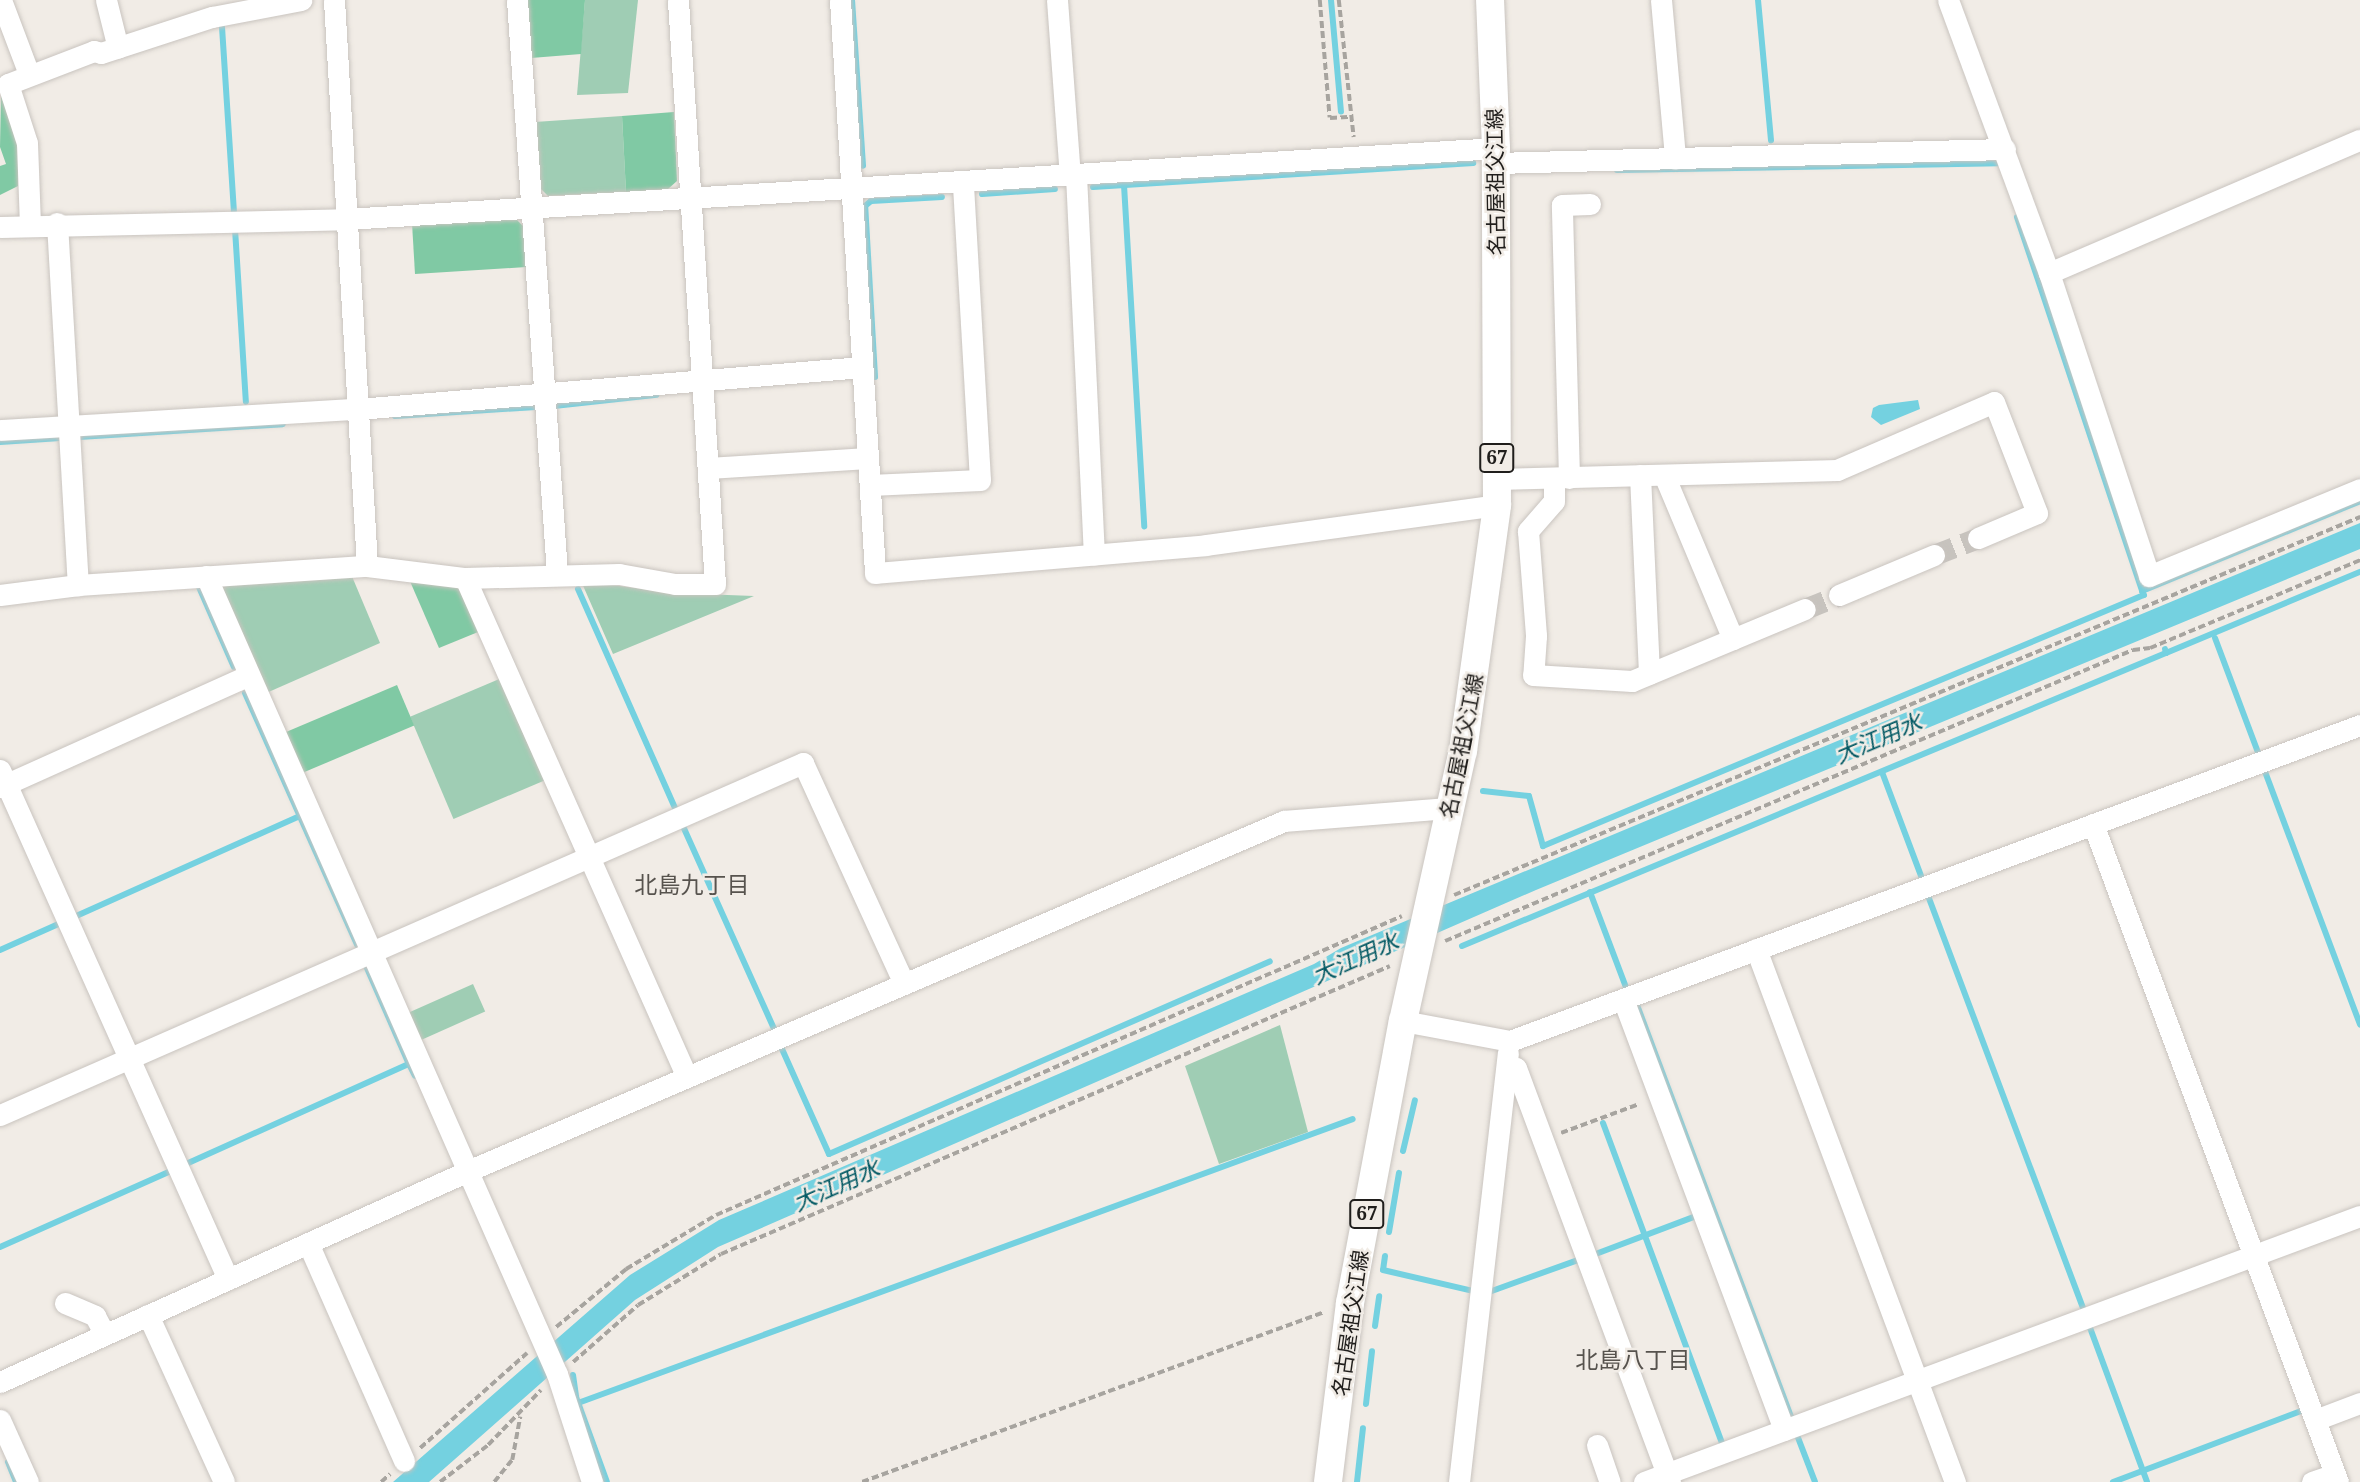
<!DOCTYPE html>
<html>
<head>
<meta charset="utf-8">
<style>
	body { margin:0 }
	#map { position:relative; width:2360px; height:1482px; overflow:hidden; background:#f1ece6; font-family:"Noto Serif","Noto Sans JP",serif }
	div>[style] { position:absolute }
	.green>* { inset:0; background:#9fcdb4; transform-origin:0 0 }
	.forest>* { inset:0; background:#80c9a4; transform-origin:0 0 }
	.water>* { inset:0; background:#74d1e0 }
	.stream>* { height:6px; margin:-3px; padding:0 3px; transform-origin:3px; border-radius:3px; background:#74d1e0 }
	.minor-tunnel>* { height:21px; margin-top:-10.5px; transform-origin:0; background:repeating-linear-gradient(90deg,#c7c3be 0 21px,transparent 0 31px) }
	.path>* { height:3.5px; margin-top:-1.75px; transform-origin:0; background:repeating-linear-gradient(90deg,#a7a49f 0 7px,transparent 0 10.5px) }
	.roads { filter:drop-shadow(0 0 2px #c9c4bf) drop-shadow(0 0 2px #c9c4bf) }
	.minor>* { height:21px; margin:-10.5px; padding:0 10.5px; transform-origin:10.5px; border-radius:10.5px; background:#fff }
	.major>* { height:28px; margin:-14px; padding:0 14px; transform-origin:14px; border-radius:14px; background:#fff }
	span { translate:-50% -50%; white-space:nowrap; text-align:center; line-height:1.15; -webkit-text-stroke:5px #f1ece6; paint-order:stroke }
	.shield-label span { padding:2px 5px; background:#f1ece6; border:2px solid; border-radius:5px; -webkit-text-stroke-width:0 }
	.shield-label { font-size:19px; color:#201e1c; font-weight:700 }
	.street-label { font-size:21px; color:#201e1c }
	.water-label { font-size:23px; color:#005863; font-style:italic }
	.neighbourhood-label { font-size:23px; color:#57534e }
</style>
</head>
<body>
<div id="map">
	<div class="green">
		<i style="clip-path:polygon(585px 0,638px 0,628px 93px,577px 95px)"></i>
		<i style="clip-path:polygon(622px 116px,626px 192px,548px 196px,540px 188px,535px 122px)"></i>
		<i style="clip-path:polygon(351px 574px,380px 643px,264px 694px,218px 592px,224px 583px)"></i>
		<i style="clip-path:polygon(581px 581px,674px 593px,754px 596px,613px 654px)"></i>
		<i style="left:504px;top:677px;width:111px;height:102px;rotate:67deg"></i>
		<i style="left:473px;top:984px;width:30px;height:72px;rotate:66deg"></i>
		<i style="clip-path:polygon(1280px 1025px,1308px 1132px,1219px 1164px,1185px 1066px)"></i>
	</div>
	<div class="forest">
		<i style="clip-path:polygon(527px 0,585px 0,581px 54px,531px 58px)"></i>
		<i style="clip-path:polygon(1px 94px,19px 139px,18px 186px,0 195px,0 166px,6px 164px,0 147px)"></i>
		<i style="clip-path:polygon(674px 112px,677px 181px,668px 189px,626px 192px,622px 116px)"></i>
		<i style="clip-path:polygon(513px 216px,523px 226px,526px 267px,415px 274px,412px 223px)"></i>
		<i style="clip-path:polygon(409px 579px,456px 584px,483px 630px,439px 648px)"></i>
		<i style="left:397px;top:685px;width:44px;height:125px;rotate:67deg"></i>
	</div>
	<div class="water">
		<i style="clip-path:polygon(1918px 400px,1920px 409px,1881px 425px,1871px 417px,1873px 408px,1879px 405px)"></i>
		<i style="clip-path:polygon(2360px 523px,2360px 549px,1536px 890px,718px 1247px,635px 1300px,429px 1482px,393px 1482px,630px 1275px,719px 1220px,1314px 964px,1341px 948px)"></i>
	</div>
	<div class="stream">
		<i style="left:852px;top:0;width:166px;rotate:86.2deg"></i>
		<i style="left:1331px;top:0;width:112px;rotate:84.9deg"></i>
		<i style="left:1758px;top:0;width:141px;rotate:84.7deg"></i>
		<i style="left:222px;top:27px;width:184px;rotate:86.3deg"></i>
		<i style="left:1617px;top:170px;width:382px;rotate:-1deg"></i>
		<i style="left:1124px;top:185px;width:342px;rotate:86.6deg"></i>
		<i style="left:1093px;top:187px;width:381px;rotate:-3.6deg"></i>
		<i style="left:982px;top:194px;width:73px;rotate:-3.9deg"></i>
		<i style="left:2017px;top:217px;width:394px;rotate:71.5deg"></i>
		<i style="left:235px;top:229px;width:173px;rotate:86.4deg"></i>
		<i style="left:875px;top:377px;width:171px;rotate:-93.3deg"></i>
		<i style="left:865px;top:206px;width:8px;rotate:-40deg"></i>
		<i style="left:871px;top:201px;width:71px;rotate:-3.2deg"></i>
		<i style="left:554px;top:406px;width:103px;rotate:-6.2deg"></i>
		<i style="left:395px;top:416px;width:141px;rotate:-3.7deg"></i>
		<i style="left:79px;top:437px;width:204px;rotate:-3.6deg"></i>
		<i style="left:0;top:442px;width:60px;rotate:-3.8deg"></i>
		<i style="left:199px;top:587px;width:87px;rotate:66.4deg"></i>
		<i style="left:578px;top:589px;width:240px;rotate:66.1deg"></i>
		<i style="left:2144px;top:595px;width:4px;rotate:-117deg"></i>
		<i style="left:2142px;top:591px;width:236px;rotate:-22.4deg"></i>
		<i style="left:2215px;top:638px;width:125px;rotate:69.4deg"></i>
		<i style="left:2166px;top:653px;width:210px;rotate:-22.7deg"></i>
		<i style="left:245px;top:693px;width:276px;rotate:66deg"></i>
		<i style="left:2264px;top:769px;width:273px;rotate:69.4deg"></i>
		<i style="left:1882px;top:772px;width:116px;rotate:69.4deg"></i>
		<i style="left:1483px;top:791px;width:46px;rotate:6.2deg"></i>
		<i style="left:1529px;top:796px;width:52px;rotate:74.4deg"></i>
		<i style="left:1543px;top:846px;width:651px;rotate:-22.67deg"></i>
		<i style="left:682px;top:824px;width:225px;rotate:65.8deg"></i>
		<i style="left:1590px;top:892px;width:105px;rotate:69.3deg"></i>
		<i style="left:1927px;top:893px;width:443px;rotate:69.4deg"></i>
		<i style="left:74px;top:917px;width:248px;rotate:-24.1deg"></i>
		<i style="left:1462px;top:946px;width:763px;rotate:-22.6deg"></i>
		<i style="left:2166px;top:653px;width:4px;rotate:-104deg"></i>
		<i style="left:0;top:950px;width:67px;rotate:-23.9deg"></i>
		<i style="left:367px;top:968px;width:105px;rotate:66.4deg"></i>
		<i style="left:1637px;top:1005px;width:440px;rotate:69.5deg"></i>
		<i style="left:782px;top:1049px;width:115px;rotate:65.9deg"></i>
		<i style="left:829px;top:1154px;width:481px;rotate:-23.6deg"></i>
		<i style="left:1603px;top:1123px;width:341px;rotate:69.6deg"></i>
		<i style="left:1403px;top:1151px;width:52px;rotate:-76.8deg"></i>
		<i style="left:186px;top:1164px;width:244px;rotate:-24.2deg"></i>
		<i style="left:409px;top:1064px;width:13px;rotate:63deg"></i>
		<i style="left:1389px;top:1232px;width:60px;rotate:-80.4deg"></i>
		<i style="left:0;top:1247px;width:187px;rotate:-24deg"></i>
		<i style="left:1593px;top:1255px;width:110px;rotate:-20.7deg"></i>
		<i style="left:1385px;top:1256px;width:14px;rotate:98deg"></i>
		<i style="left:1383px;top:1270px;width:92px;rotate:13.1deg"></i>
		<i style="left:1489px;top:1292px;width:95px;rotate:-19.8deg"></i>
		<i style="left:2089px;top:1325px;width:167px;rotate:69.7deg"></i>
		<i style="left:1375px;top:1326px;width:30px;rotate:-82deg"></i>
		<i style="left:573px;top:1375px;width:22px;rotate:82deg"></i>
		<i style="left:576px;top:1397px;width:90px;rotate:70deg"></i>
		<i style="left:578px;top:1403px;width:825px;rotate:-20.13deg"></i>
		<i style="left:1366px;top:1404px;width:53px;rotate:-83.5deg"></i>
		<i style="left:1797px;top:1435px;width:50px;rotate:69deg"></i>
		<i style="left:8px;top:1462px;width:22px;rotate:68deg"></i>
		<i style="left:1357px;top:1482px;width:54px;rotate:-83.7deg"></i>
		<i style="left:2113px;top:1482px;width:201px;rotate:-20.7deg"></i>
	</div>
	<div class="minor-tunnel">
		<i style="left:1934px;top:555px;width:47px;rotate:-21.1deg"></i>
		<i style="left:1805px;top:609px;width:37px;rotate:-22deg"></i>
	</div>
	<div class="path">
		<i style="left:1320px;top:0;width:118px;rotate:85.2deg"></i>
		<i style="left:1330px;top:118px;width:22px;rotate:-3deg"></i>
		<i style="left:1339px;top:0;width:138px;rotate:83.8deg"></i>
		<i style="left:1454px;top:895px;width:982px;rotate:-22.65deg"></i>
		<i style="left:1445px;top:941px;width:747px;rotate:-22.93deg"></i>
		<i style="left:2133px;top:650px;width:17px;rotate:-7deg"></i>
		<i style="left:2150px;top:648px;width:228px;rotate:-22.7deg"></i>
		<i style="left:1561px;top:1133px;width:83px;rotate:-20.4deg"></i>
		<i style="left:556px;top:1327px;width:91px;rotate:-39.6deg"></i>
		<i style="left:626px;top:1269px;width:105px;rotate:-31deg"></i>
		<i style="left:716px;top:1215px;width:748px;rotate:-23.55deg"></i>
		<i style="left:573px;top:1362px;width:86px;rotate:-41.2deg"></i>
		<i style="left:638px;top:1305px;width:97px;rotate:-31.6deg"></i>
		<i style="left:721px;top:1254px;width:728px;rotate:-23.29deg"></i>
		<i style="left:420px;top:1448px;width:143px;rotate:-41.6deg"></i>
		<i style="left:381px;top:1482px;width:12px;rotate:-42deg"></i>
		<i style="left:440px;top:1482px;width:61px;rotate:-37.6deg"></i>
		<i style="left:488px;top:1445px;width:76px;rotate:-46.1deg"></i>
		<i style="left:494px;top:1482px;width:28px;rotate:-51deg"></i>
		<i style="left:512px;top:1460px;width:44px;rotate:-79.5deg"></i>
		<i style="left:862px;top:1482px;width:493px;rotate:-20.2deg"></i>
	</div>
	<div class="roads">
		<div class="minor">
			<i style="left:1px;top:0;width:79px;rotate:69.3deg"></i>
			<i style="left:106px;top:0;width:49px;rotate:76deg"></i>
			<i style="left:334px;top:0;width:567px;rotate:86.66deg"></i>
			<i style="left:517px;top:0;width:574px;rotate:86.01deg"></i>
			<i style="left:840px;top:0;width:574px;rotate:86.5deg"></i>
			<i style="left:875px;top:573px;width:332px;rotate:-4.8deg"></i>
			<i style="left:1206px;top:545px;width:294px;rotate:-7.8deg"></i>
			<i style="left:1057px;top:0;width:176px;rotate:85.8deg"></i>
			<i style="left:1661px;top:0;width:159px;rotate:84.9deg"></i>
			<i style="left:1948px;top:0;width:291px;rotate:69.7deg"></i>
			<i style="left:2049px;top:273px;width:319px;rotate:71.7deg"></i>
			<i style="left:2149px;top:576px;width:228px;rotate:-22.4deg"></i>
			<i style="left:1496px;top:163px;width:509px;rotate:-1.58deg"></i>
			<i style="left:1076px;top:175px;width:380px;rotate:87.3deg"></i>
			<i style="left:57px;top:223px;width:363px;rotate:86.7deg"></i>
			<i style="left:30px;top:225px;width:82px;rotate:-92.1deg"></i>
			<i style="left:27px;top:143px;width:62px;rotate:-107.9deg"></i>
			<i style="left:8px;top:84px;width:92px;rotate:-21deg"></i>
			<i style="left:94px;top:51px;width:7px;rotate:16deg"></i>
			<i style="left:101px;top:53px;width:117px;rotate:-18deg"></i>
			<i style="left:212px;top:17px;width:91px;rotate:-10.8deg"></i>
			<i style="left:0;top:227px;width:346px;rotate:-1.3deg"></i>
			<i style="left:346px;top:219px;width:1152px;rotate:-3.53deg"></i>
			<i style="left:2049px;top:273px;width:338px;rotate:-23.2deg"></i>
			<i style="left:0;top:430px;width:359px;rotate:-3.4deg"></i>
			<i style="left:358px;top:409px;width:506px;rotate:-4.76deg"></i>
			<i style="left:708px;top:468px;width:160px;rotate:-3.6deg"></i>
			<i style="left:1640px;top:475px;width:199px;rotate:87.4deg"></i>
			<i style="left:1664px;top:475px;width:178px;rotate:67.2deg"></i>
			<i style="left:1554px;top:478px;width:23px;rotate:90deg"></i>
			<i style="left:1554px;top:501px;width:40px;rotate:131deg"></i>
			<i style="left:1528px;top:531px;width:105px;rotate:85.6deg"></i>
			<i style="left:1536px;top:636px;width:39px;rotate:94deg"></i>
			<i style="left:1533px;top:675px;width:99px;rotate:3.5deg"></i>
			<i style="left:1632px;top:681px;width:187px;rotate:-22.6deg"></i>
			<i style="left:1569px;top:478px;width:273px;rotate:-91.5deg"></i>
			<i style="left:1562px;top:205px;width:28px;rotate:-2deg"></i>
			<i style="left:1497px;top:479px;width:340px;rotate:-1.5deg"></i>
			<i style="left:1837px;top:470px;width:171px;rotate:-23.4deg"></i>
			<i style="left:1994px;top:402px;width:119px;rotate:68.8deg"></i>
			<i style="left:2037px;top:513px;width:64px;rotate:157deg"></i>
			<i style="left:870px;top:485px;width:110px;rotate:-2.6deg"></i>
			<i style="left:980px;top:480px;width:298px;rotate:-93.3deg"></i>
			<i style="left:206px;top:576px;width:872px;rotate:66.26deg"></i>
			<i style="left:557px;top:1374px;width:114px;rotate:72deg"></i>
			<i style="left:465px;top:578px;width:546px;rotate:66.02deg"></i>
			<i style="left:0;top:595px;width:79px;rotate:-7.3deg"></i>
			<i style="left:78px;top:585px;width:290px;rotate:-3.8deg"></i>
			<i style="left:367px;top:566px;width:99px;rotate:7deg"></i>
			<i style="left:465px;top:578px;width:154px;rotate:-1.5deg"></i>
			<i style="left:619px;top:574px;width:57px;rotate:10.1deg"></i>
			<i style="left:675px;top:584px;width:40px"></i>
			<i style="left:715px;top:584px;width:585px;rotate:-93.63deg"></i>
			<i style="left:1839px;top:595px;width:103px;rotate:-22.8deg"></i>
			<i style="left:0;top:770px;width:558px;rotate:65.87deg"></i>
			<i style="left:0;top:787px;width:273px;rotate:-24.2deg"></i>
			<i style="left:2093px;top:824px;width:702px;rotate:69.58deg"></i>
			<i style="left:1756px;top:949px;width:569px;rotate:69.53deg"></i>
			<i style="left:1623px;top:999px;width:460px;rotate:69.5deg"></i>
			<i style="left:1403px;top:1021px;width:109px;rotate:10.6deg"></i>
			<i style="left:1510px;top:1041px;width:907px;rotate:-20.39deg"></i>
			<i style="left:1507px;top:1068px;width:9px"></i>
			<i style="left:1516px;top:1068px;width:442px;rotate:69.6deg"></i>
			<i style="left:0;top:1115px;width:877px;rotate:-23.67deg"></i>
			<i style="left:803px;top:763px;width:243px;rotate:65.4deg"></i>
			<i style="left:308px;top:1243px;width:238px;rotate:66.2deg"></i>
			<i style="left:65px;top:1303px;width:33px;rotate:23deg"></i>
			<i style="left:95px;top:1316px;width:21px;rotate:62deg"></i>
			<i style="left:148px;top:1315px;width:183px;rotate:65.5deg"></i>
			<i style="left:0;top:1382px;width:513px;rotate:-24.27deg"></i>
			<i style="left:468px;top:1171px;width:888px;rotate:-23.22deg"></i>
			<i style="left:1284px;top:821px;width:167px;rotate:-4.5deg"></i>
			<i style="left:0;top:1420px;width:68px;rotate:65.7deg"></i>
			<i style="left:2315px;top:1420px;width:48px;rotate:-20.7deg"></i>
			<i style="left:1597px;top:1445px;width:39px;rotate:71deg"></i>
			<i style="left:1459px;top:1482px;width:432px;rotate:-83.5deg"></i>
			<i style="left:1644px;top:1482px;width:764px;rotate:-20.38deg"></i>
			<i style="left:2312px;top:1482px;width:24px;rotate:-19deg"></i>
		</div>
		<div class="major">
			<i style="left:1328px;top:1482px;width:180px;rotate:-83deg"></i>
			<i style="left:1350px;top:1303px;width:287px;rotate:-79.4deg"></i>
			<i style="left:1403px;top:1021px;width:277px;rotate:-77.5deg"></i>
			<i style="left:1463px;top:751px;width:248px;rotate:-82.1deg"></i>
			<i style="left:1497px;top:505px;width:357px;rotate:-90.2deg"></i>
			<i style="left:1496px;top:148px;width:148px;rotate:-92.3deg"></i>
		</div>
	</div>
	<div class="shield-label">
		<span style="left:1497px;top:458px">67</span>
		<span style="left:1367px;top:1214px">67</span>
	</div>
	<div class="street-label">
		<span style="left:1495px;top:182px;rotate:-91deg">名古屋祖父江線</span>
		<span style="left:1461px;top:746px;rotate:-79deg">名古屋祖父江線</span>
		<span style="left:1350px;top:1323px;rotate:-82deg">名古屋祖父江線</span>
	</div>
	<div class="water-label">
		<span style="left:1878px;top:738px;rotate:-23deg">大江用水</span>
		<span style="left:1355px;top:958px;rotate:-24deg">大江用水</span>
		<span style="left:836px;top:1185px;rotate:-24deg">大江用水</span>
	</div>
	<div class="neighbourhood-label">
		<span style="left:692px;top:884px">北島九丁目</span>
		<span style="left:1633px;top:1359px">北島八丁目</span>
	</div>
</div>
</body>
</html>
